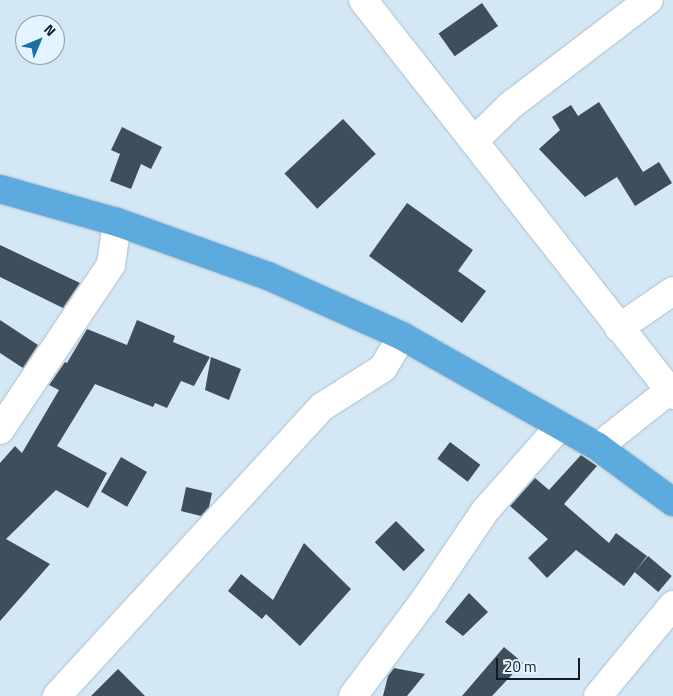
<!DOCTYPE html>
<html>
<head>
<meta charset="utf-8">
<style>
	body { margin:0 }
	#map { position:relative; width:673px; height:696px; overflow:hidden; background:#d3e7f5; font-family:"Titillium Web",sans-serif }
	div>[style] { position:absolute }
	.building>* { inset:0; background:#3e4e5a; transform-origin:0 0 }
	.roads { filter:drop-shadow(0 0 1px #acbfcc) drop-shadow(0 0 1px #acbfcc) }
	.minor>* { height:28px; margin:-14px; padding:0 14px; transform-origin:14px; border-radius:14px; background:#fff }
	.highway>* { height:28px; margin:-14px; padding:0 14px; transform-origin:14px; border-radius:14px; background:#5caade }
	span { translate:-50% -50%; white-space:nowrap; text-align:center; line-height:1.15; -webkit-text-stroke:5px #e3f3ff; paint-order:stroke }
	.north { position:absolute; left:15px; top:15px; width:50px; height:50px; box-sizing:border-box; background:#e3f3ff; border:1px solid #909da6; border-radius:50%; rotate:45deg; font-size:14px; font-weight:700; line-height:20px; text-align:center; color:#141b20 }
	.north::after { content:''; display:block; margin:auto; width:18px; height:22px; background:#1b70a0; clip-path:polygon(50% 0,100% 100%,50% 72%,0 100%) }
	.scale { position:absolute; left:496px; top:658px; width:84px; height:22px; box-sizing:border-box; border:2px solid #141b20; border-top:0; padding-left:6px; font-size:15px; line-height:18px; white-space:nowrap; color:#141b20; -webkit-text-stroke:4px #e3f3ff; paint-order:stroke }
</style>
</head>
<body>
<div id="map">
	<div class="building">
		<i style="left:482px;top:3px;width:28px;height:53px;rotate:55deg"></i>
		<i style="clip-path:polygon(599px 102px,643px 172px,659px 162px,672px 183px,635px 206px,617px 177px,585px 197px,539px 149px,560px 130px,552px 117px,571px 105px,578px 116px)"></i>
		<i style="left:343px;top:119px;width:48px;height:80px;rotate:47deg"></i>
		<i style="clip-path:polygon(122px 127px,162px 147px,151px 169px,141px 164px,131px 189px,110px 181px,120px 154px,111px 150px)"></i>
		<i style="clip-path:polygon(407px 203px,473px 250px,458px 271px,486px 291px,462px 323px,369px 256px)"></i>
		<i style="clip-path:polygon(0 245px,80px 283px,63px 308px,0 277px)"></i>
		<i style="clip-path:polygon(0 320px,38px 345px,23px 368px,0 353px)"></i>
		<i style="clip-path:polygon(137px 320px,175px 336px,173px 342px,210px 357px,194px 386px,181px 381px,167px 408px,155px 403px,153px 407px,95px 384px,57px 446px,107px 473px,88px 508px,56px 490px,6px 539px,50px 564px,0 621px,0 463px,15px 446px,22px 453px,59px 390px,49px 385px,65px 362px,67px 363px,87px 329px,127px 345px)"></i>
		<i style="clip-path:polygon(211px 357px,241px 369px,229px 400px,205px 390px)"></i>
		<i style="left:450px;top:442px;width:38px;height:21px;rotate:37deg"></i>
		<i style="clip-path:polygon(581px 455px,597px 466px,564px 504px,609px 543px,616px 533px,647px 556px,624px 586px,576px 550px,547px 578px,528px 558px,548px 539px,510px 506px,535px 478px,549px 490px)"></i>
		<i style="left:121px;top:457px;width:30px;height:40px;rotate:30deg"></i>
		<i style="clip-path:polygon(186px 487px,212px 493px,209px 507px,201px 516px,181px 511px)"></i>
		<i style="left:396px;top:521px;width:41px;height:30px;rotate:45deg"></i>
		<i style="clip-path:polygon(304px 543px,351px 589px,300px 646px,266px 614px,262px 619px,228px 591px,241px 574px,273px 600px)"></i>
		<i style="left:648px;top:556px;width:31px;height:21px;rotate:40deg"></i>
		<i style="clip-path:polygon(469px 593px,488px 612px,463px 636px,445px 622px)"></i>
		<i style="clip-path:polygon(504px 647px,523px 663px,492px 696px,462px 696px)"></i>
		<i style="clip-path:polygon(394px 668px,425px 674px,407px 696px,383px 696px,388px 676px)"></i>
		<i style="clip-path:polygon(118px 669px,145px 696px,91px 696px)"></i>
	</div>
	<div class="roads">
		<div class="minor">
			<i style="left:363px;top:0;width:502px;rotate:51.87deg"></i>
			<i style="left:475px;top:140px;width:50px;rotate:-44.2deg"></i>
			<i style="left:511px;top:105px;width:173px;rotate:-37.3deg"></i>
			<i style="left:619px;top:328px;width:65px;rotate:-34.4deg"></i>
			<i style="left:0;top:430px;width:199px;rotate:-56.1deg"></i>
			<i style="left:111px;top:265px;width:43px;rotate:-82.1deg"></i>
			<i style="left:598px;top:447px;width:92px;rotate:-38.4deg"></i>
			<i style="left:57px;top:696px;width:392px;rotate:-47.5deg"></i>
			<i style="left:322px;top:407px;width:72px;rotate:-32.6deg"></i>
			<i style="left:383px;top:368px;width:37px;rotate:-59deg"></i>
			<i style="left:353px;top:696px;width:119px;rotate:-53.2deg"></i>
			<i style="left:424px;top:601px;width:109px;rotate:-55.9deg"></i>
			<i style="left:485px;top:511px;width:113px;rotate:-48.6deg"></i>
			<i style="left:598px;top:696px;width:118px;rotate:-50.5deg"></i>
		</div>
		<div class="highway">
			<i style="left:0;top:189px;width:122px;rotate:15.8deg"></i>
			<i style="left:117px;top:222px;width:160px;rotate:19.7deg"></i>
			<i style="left:268px;top:276px;width:147px;rotate:24.1deg"></i>
			<i style="left:402px;top:336px;width:225px;rotate:29.5deg"></i>
			<i style="left:598px;top:447px;width:93px;rotate:36.3deg"></i>
		</div>
	</div>
	<div class="north">N</div>
	<div class="scale">20 m</div>
</div>
</body>
</html>
